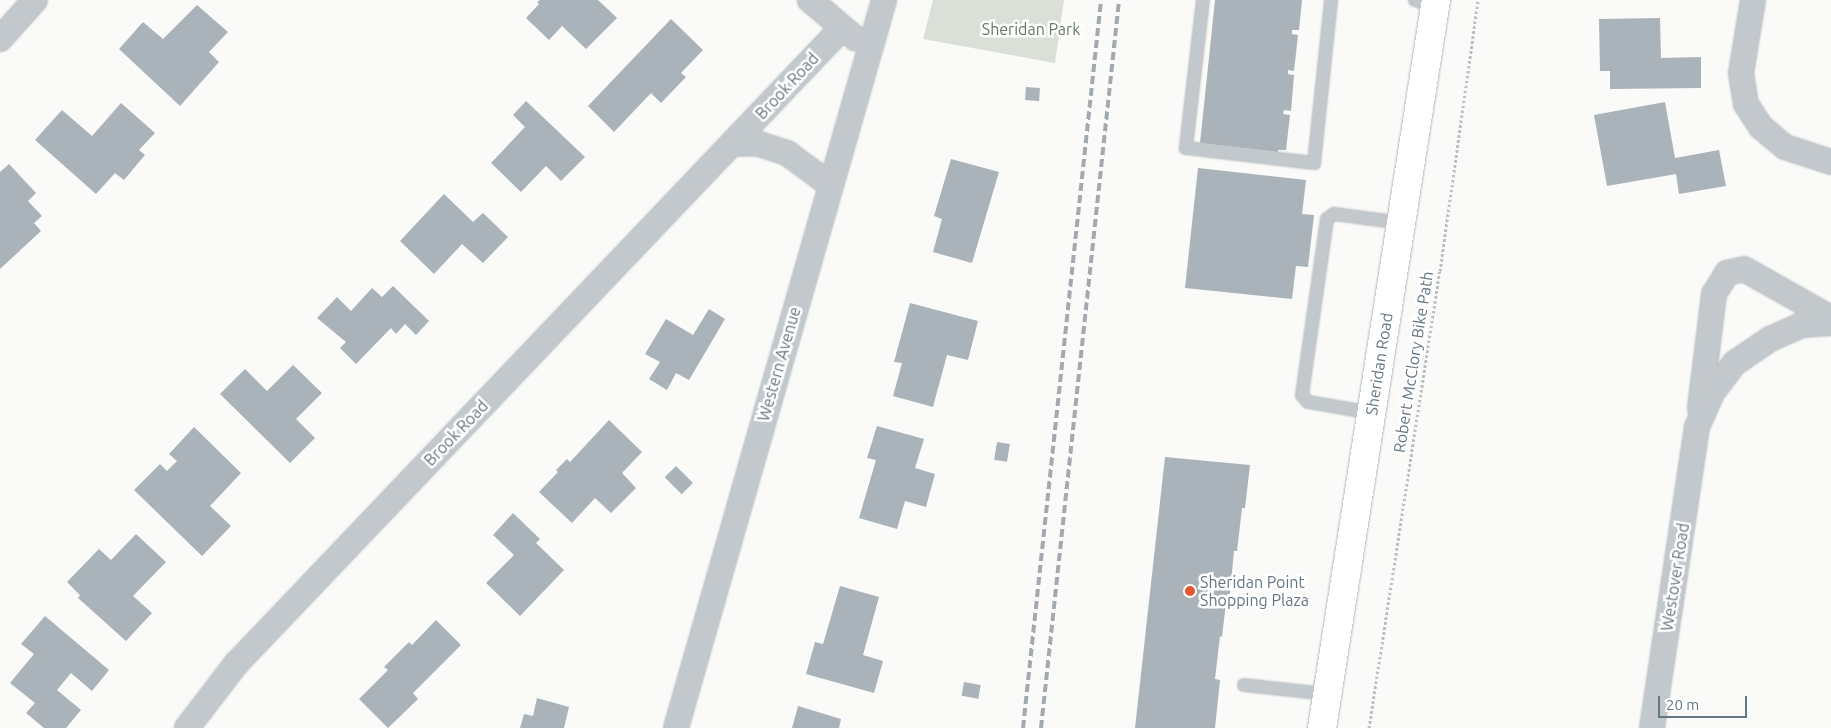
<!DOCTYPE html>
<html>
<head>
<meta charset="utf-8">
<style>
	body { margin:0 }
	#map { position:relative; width:1831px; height:728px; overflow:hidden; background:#fafaf8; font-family:Ubuntu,sans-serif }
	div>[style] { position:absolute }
	.green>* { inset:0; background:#dadfd7 }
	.building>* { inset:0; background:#aab3b9; transform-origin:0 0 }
	.path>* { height:3px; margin-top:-1.5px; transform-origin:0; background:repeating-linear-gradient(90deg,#bbbfc2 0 2.5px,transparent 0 5px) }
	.roads { filter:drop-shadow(0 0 1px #b3babf) drop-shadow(0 0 1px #b3babf) }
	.lane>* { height:12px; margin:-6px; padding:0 6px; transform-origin:6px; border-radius:6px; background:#c3c8cc }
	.street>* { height:24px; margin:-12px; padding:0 12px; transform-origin:12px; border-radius:12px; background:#c3c8cc }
	.secondary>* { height:28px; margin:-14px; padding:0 14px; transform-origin:14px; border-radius:14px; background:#fff }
	.rail>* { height:4px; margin-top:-2px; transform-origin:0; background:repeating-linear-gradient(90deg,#a2aab0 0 8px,transparent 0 12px) }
	.dots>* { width:14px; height:14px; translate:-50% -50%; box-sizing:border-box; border:2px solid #fff; border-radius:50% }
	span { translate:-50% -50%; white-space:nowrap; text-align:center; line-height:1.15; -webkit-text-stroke:5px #fff; paint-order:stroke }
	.park-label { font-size:16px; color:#687a64 }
	.street-label { font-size:16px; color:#657683 }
	.poi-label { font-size:16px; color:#657683 }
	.left { translate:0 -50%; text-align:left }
	.scale { position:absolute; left:1658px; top:696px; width:89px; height:22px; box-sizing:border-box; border:2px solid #657683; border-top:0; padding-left:6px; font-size:15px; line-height:18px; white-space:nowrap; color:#657683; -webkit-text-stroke:4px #fff; paint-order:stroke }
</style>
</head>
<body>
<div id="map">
	<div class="green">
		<i style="clip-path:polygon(933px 0,1064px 0,1055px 63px,923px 39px)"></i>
	</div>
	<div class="building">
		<i style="clip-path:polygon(540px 0,598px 0,617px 18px,586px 49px,562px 26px,549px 40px,526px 18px,539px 4px,537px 2px)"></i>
		<i style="clip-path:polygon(1215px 0,1302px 0,1299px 30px,1292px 30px,1292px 34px,1298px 35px,1294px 71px,1288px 70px,1288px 74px,1294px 75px,1291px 111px,1284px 110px,1283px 114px,1290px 115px,1286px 150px,1278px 150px,1278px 152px,1200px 143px)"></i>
		<i style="clip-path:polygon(197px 5px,228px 32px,209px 52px,219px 62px,180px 106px,119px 49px,143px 22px,163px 39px)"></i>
		<i style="clip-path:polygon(1660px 18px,1661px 58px,1701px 57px,1701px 88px,1610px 89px,1610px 71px,1600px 71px,1599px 19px)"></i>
		<i style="clip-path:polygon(671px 19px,703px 50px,681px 73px,686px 77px,661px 103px,651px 93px,614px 132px,588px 106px)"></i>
		<i style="left:1026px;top:87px;width:14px;height:13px;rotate:4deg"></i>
		<i style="clip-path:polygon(526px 101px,585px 157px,561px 181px,546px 166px,521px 192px,491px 163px,525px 127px,513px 115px)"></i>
		<i style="clip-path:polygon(1665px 102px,1675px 158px,1719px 150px,1726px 186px,1679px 194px,1676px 174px,1607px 186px,1594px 115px)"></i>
		<i style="clip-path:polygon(121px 103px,155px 133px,139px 150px,145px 155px,124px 180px,115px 173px,96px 194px,35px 140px,62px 110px,92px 136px)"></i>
		<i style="clip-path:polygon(951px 159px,999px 172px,972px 263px,933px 252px,942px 219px,934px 216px)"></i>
		<i style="clip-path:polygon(9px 164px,36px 193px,28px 201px,42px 216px,34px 223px,41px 231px,0 269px,0 172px)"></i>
		<i style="clip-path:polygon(1198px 168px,1306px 180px,1302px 214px,1314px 215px,1308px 267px,1296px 266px,1292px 299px,1185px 288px)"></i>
		<i style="clip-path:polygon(444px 194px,473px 222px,483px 213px,508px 237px,483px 263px,462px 244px,434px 274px,400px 241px)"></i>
		<i style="clip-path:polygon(393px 286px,429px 321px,416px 335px,405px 324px,396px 334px,391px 328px,356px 364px,340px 348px,346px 342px,317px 318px,337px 297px,351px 311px,372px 288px,382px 297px)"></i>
		<i style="clip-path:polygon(910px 303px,978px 321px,968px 360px,947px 355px,933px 407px,893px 396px,902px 363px,894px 362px)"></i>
		<i style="clip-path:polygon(709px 309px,725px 319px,689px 380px,676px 373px,667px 390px,649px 379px,660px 362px,645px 354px,666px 319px,693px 335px)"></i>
		<i style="clip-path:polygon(293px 365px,322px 393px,296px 419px,315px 438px,290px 463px,220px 394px,245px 369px,267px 391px)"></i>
		<i style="clip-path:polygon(609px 420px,642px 452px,622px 473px,636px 488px,611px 513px,595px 498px,572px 523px,539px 492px,558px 472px,556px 470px,567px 459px,570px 462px)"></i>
		<i style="clip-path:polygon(877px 426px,924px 439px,915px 468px,935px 474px,926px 507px,905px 501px,897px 529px,859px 518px,876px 460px,867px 458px)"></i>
		<i style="clip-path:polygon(194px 427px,241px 473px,210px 506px,231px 526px,202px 556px,134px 490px,160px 464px,167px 471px,177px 461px,169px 454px)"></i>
		<i style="left:997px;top:442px;width:13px;height:18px;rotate:9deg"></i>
		<i style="clip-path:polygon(1165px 457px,1250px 465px,1245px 508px,1242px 508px,1237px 551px,1234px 551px,1230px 594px,1227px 594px,1222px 637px,1220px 636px,1215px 679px,1220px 680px,1215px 728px,1135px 728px)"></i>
		<i style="left:676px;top:466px;width:24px;height:16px;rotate:45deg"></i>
		<i style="clip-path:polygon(513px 513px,540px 539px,536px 543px,564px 570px,520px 616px,486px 583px,514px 555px,493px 535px)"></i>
		<i style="clip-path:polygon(136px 534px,166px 562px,133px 596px,152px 613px,126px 641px,78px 598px,80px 595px,67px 582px,99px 549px,111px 560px)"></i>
		<i style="clip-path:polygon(840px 586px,879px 597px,863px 655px,883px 661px,874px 693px,806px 674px,815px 642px,823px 644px)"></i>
		<i style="clip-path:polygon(45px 616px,109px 670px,92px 691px,71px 673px,57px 690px,81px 710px,66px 728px,44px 728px,26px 713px,35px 703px,10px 683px,34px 654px,21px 644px)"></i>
		<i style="clip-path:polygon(436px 620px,461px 645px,413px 693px,418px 699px,388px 728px,359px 699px,388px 670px,384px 667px,409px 642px,412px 645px)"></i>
		<i style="left:964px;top:682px;width:17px;height:14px;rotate:10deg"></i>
		<i style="clip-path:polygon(537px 698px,569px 707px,564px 728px,520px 728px,524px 714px,533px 716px)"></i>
		<i style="clip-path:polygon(798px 706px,841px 719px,839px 728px,792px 728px)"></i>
	</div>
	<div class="path">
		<i style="left:1369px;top:728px;width:462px;rotate:-81.2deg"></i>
		<i style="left:1440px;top:271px;width:274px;rotate:-82deg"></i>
	</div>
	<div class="roads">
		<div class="lane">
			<i style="left:1203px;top:0;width:149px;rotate:96.6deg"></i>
			<i style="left:1186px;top:148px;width:129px;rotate:6.7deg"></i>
			<i style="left:1314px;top:163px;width:164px;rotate:-84deg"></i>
			<i style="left:1415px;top:0;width:21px;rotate:17deg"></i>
			<i style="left:1372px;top:413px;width:65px;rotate:-170.2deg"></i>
			<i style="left:1308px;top:402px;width:9px;rotate:-131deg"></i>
			<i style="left:1302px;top:395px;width:178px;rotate:-81.9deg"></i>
			<i style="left:1327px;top:219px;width:9px;rotate:-36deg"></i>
			<i style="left:1334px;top:214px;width:69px;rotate:7.5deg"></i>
			<i style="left:1244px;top:685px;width:83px;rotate:6.2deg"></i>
		</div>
		<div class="street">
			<i style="left:810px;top:0;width:59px;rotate:40.2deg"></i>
			<i style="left:1753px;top:0;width:74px;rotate:99.3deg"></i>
			<i style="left:1741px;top:73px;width:31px;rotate:81deg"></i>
			<i style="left:1746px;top:104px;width:27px;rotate:57deg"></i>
			<i style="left:1761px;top:127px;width:31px;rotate:40deg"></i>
			<i style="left:1785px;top:147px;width:48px;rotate:18.1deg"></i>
			<i style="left:0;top:39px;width:52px;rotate:-48.1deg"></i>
			<i style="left:732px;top:144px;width:24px;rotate:-2deg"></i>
			<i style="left:756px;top:143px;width:33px;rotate:18deg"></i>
			<i style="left:787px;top:153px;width:52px;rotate:36.4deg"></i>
			<i style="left:1700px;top:408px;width:115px;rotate:-83deg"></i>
			<i style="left:1714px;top:294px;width:25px;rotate:-58deg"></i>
			<i style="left:1727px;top:273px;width:17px;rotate:-13deg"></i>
			<i style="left:1744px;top:269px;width:100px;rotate:29.4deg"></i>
			<i style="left:187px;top:728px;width:81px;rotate:-52.6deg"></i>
			<i style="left:236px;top:664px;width:878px;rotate:-46.38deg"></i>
			<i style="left:676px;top:728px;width:757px;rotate:-74.05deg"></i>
			<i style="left:1652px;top:728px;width:304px;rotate:-81.5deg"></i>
			<i style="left:1697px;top:427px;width:37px;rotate:-66deg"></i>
			<i style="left:1712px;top:393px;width:38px;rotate:-53deg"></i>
			<i style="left:1735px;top:363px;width:42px;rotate:-34.4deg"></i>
			<i style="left:1770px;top:339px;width:34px;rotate:-24deg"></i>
			<i style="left:1801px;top:325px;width:30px;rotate:-4deg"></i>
		</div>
		<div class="secondary">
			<i style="left:1322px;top:728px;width:737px;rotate:-81.1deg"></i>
		</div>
	</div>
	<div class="rail">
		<i style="left:1023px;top:728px;width:732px;rotate:-83.88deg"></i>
		<i style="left:1041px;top:728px;width:732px;rotate:-83.88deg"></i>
	</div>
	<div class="dots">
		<i style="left:1190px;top:591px;background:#e4572e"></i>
	</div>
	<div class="park-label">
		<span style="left:1031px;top:29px">Sheridan Park</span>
	</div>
	<div class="street-label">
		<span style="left:787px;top:86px;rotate:-47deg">Brook Road</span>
		<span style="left:1413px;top:362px;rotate:-81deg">Robert McClory Bike Path</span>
		<span style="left:779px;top:364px;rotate:-74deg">Western Avenue</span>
		<span style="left:1379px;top:364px;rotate:-81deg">Sheridan Road</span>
		<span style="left:456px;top:433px;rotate:-46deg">Brook Road</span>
		<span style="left:1675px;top:577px;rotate:-81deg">Westover Road</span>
	</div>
	<div class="poi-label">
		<span class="left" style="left:1200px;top:591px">Sheridan Point<br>Shopping Plaza</span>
	</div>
	<div class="scale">20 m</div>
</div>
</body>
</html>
